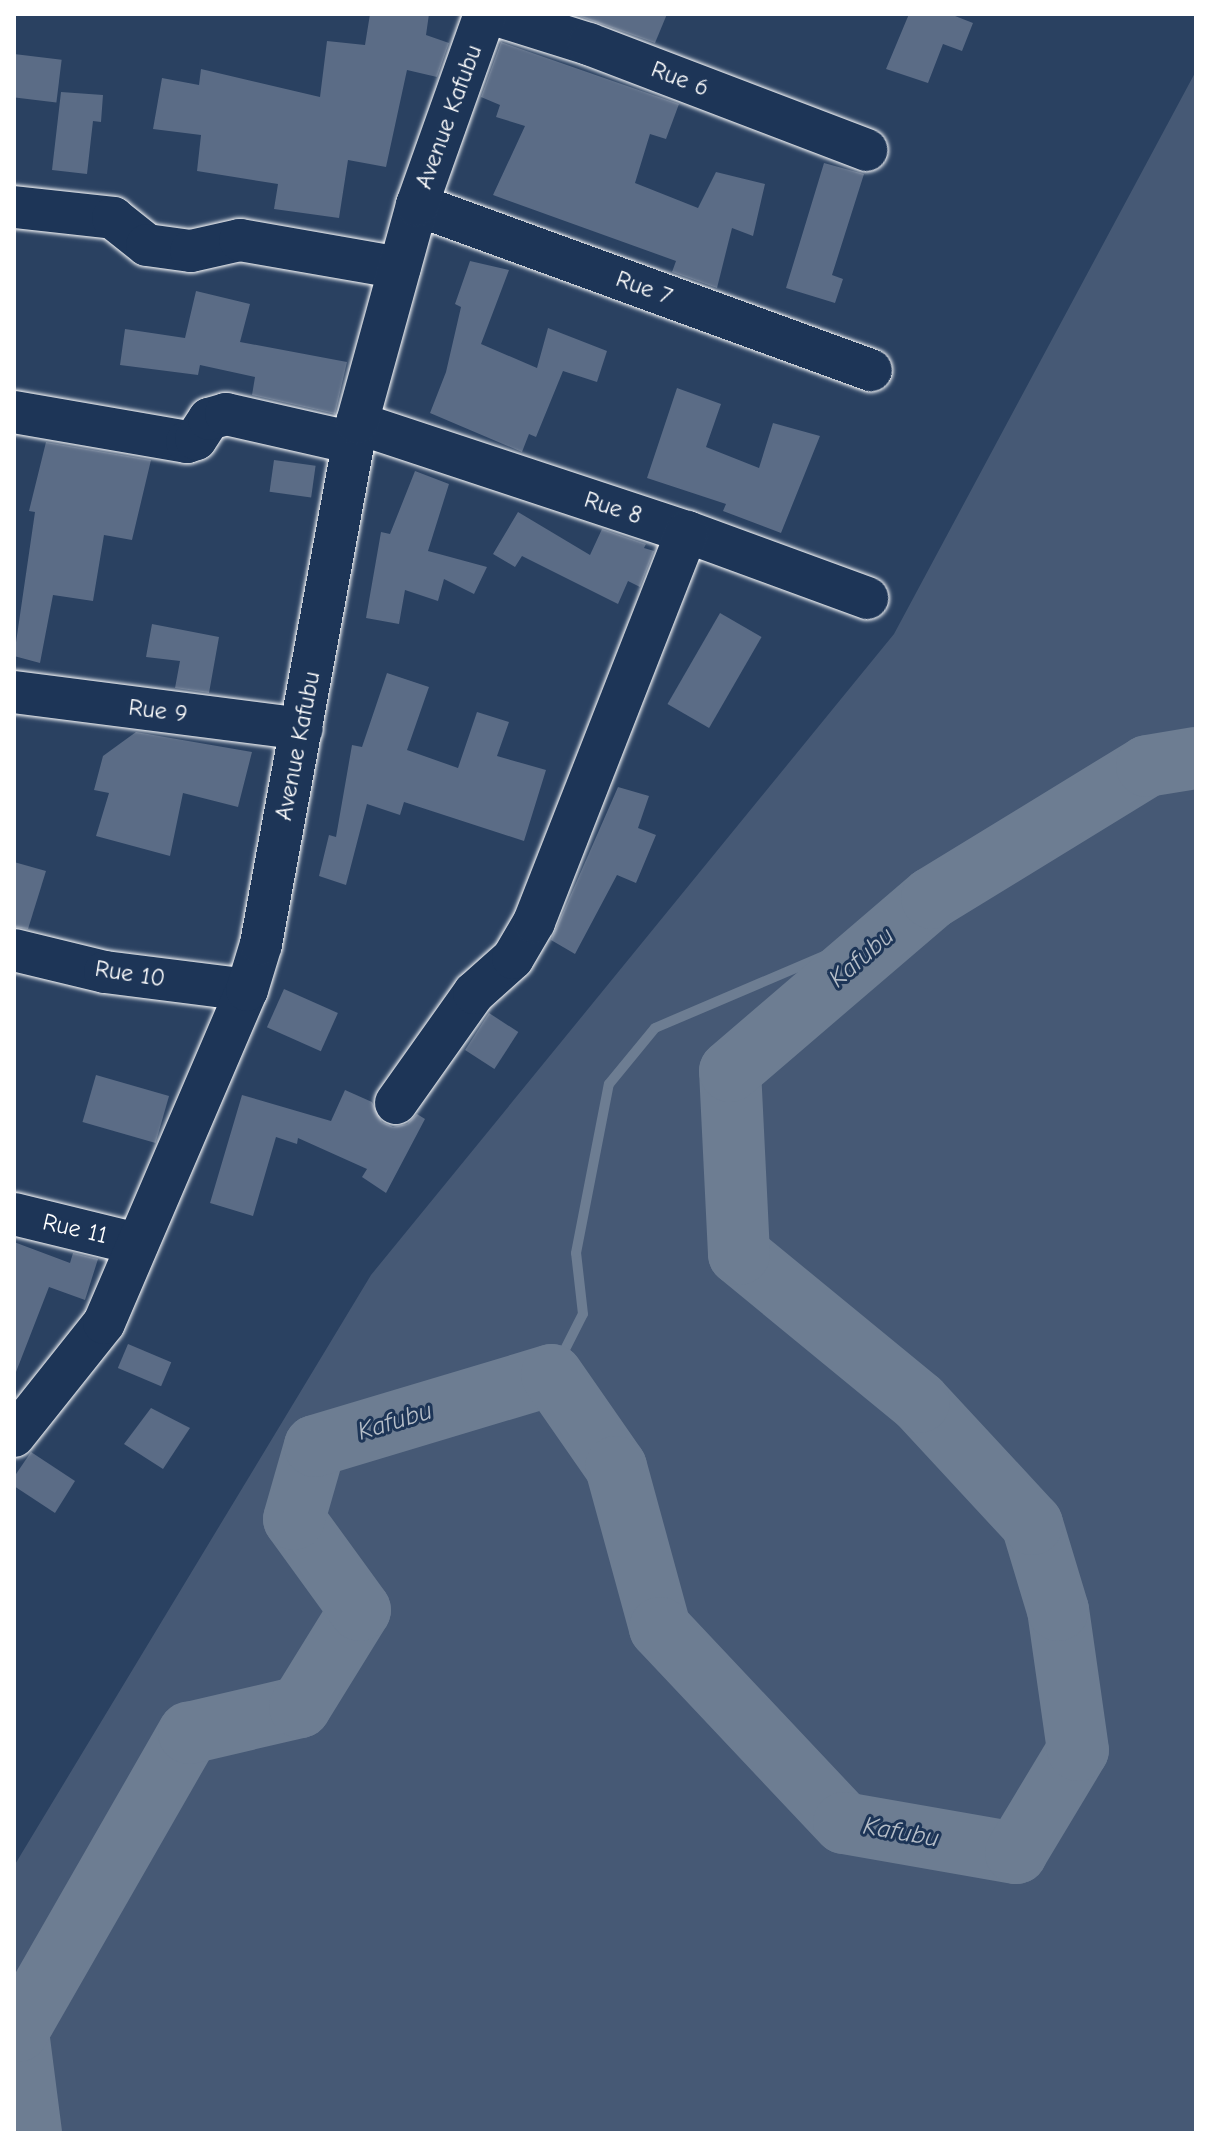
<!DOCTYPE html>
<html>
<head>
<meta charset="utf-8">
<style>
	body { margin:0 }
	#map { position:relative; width:1210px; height:2147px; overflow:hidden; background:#2a4161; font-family:"Comic Neue",sans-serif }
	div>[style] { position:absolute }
	.green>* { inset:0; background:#465975 }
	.stream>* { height:10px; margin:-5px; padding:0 5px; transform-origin:5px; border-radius:5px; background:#6d7d92 }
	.river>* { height:62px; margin:-31px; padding:0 31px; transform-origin:31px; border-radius:31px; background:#6d7d92 }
	.building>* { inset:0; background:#5b6c86; transform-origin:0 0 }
	.roads { filter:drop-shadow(0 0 2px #fff) drop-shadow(0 0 2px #fff) }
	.minor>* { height:42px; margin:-21px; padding:0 21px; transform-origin:21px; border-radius:21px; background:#1d3557 }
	span { translate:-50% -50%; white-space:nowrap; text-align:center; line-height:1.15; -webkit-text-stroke:6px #1d3557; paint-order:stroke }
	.street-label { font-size:24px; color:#fff }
	.water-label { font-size:26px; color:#b6bec8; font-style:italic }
	.frame { position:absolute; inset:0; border:16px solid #fff; pointer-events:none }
</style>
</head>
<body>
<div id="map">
	<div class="green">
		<i style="clip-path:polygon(1196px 71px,1196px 2133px,14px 2133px,14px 1866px,371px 1275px,894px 634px)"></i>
	</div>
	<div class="stream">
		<i style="left:552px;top:1375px;width:68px;rotate:-63.1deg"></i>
		<i style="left:583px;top:1314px;width:61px;rotate:-96.5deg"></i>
		<i style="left:576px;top:1253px;width:172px;rotate:-79deg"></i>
		<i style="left:609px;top:1084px;width:72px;rotate:-50.6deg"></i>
		<i style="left:655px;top:1028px;width:273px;rotate:-23.1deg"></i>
	</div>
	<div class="river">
		<i style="left:31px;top:2133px;width:103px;rotate:-97.3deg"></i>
		<i style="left:18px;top:2031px;width:344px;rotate:-60.2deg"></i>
		<i style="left:189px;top:1733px;width:114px;rotate:-13.2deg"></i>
		<i style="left:300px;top:1707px;width:114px;rotate:-58.3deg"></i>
		<i style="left:360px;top:1610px;width:112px;rotate:-126deg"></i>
		<i style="left:294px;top:1519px;width:76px;rotate:-74deg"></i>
		<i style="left:315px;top:1446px;width:247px;rotate:-16.7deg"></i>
		<i style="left:552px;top:1375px;width:112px;rotate:55.2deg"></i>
		<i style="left:616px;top:1467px;width:167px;rotate:74.7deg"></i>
		<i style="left:660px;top:1628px;width:268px;rotate:46.7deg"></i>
		<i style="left:844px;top:1823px;width:175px;rotate:9.9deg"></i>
		<i style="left:1016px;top:1853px;width:120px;rotate:-59deg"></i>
		<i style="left:1078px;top:1750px;width:141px;rotate:-98.1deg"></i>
		<i style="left:1058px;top:1610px;width:90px;rotate:-106.8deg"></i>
		<i style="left:1032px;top:1524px;width:166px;rotate:-132.8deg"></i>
		<i style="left:919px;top:1402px;width:233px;rotate:-140.6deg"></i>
		<i style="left:739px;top:1254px;width:183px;rotate:-92.8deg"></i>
		<i style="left:730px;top:1071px;width:266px;rotate:-40.6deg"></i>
		<i style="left:932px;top:898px;width:252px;rotate:-31.5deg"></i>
		<i style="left:1147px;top:766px;width:50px;rotate:-9.3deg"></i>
	</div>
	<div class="building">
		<i style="clip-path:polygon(370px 14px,429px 14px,426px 35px,449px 43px,437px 77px,407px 70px,386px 167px,348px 160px,339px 218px,274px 209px,278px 184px,197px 171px,201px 135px,153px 129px,162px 78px,199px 85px,201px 69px,320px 97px,327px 41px,365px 45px)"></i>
		<i style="clip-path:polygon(573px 14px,667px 14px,655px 43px)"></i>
		<i style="clip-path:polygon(909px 14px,950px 14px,973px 23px,962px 51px,943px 44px,928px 83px,886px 69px)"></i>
		<i style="clip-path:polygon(501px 42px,679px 104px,666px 139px,650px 134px,635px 183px,698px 208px,716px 172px,765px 184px,753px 236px,732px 228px,717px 288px,672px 272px,676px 261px,493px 195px,525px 126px,496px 117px,500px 105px,481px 97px)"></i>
		<i style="left:14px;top:54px;width:48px;height:43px;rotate:7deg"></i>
		<i style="clip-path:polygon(61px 92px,103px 95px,101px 122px,93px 121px,87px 174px,52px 170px)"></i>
		<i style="clip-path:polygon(824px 163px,864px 174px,832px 275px,843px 279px,835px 303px,786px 288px)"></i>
		<i style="clip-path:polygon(470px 261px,509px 270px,481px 344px,537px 368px,548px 328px,607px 351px,597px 382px,563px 371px,536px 437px,529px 434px,522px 452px,430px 413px,446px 372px,461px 307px,455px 304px)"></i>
		<i style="clip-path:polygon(196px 291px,250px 304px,240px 342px,347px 362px,335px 414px,252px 395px,255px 377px,200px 365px,198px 375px,120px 365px,125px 329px,185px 338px)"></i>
		<i style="clip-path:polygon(677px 388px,721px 404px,706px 447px,759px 468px,773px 423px,820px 436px,781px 533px,723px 511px,726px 504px,647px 478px)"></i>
		<i style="clip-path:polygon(46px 442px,151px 460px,132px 540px,104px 535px,93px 601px,53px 595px,40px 663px,14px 656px,35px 512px,29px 511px)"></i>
		<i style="left:274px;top:460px;width:42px;height:32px;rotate:8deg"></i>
		<i style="clip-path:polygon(415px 471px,449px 484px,428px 551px,487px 567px,474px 594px,444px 579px,438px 601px,405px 590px,399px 624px,366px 618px,381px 532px,390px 534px)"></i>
		<i style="clip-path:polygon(518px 512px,590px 555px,602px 529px,646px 544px,644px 548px,654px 551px,640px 587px,628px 581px,618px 604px,522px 556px,515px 567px,493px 554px)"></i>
		<i style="left:720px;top:613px;width:48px;height:105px;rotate:30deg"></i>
		<i style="clip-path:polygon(152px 624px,219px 637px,209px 693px,175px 688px,180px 661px,146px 657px)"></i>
		<i style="clip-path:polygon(387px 673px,429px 687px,407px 750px,458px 768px,477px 712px,509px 722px,497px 756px,546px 770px,524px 841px,404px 802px,400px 815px,367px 804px,346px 885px,319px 876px,329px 835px,336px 837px,352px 745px,362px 747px)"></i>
		<i style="clip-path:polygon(136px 732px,252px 752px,238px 807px,183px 793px,170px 856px,96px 836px,109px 793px,94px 790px,103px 756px)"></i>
		<i style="clip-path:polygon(618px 787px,649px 796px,638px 828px,656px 835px,636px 883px,617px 875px,575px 954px,551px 940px)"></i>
		<i style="clip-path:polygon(14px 862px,46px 871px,28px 929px,14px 927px)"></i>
		<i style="left:284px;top:989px;width:59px;height:42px;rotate:24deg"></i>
		<i style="left:489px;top:1013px;width:35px;height:44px;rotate:33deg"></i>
		<i style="left:96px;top:1075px;width:76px;height:49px;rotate:16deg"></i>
		<i style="clip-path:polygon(345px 1090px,372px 1102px,382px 1122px,393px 1127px,407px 1124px,417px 1114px,425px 1119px,386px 1193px,362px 1177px,367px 1169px,298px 1138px,297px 1144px,276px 1137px,253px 1216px,210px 1203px,242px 1095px,331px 1121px)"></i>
		<i style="clip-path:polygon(14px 1242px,70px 1263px,73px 1253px,98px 1259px,85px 1300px,49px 1287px,16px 1372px)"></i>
		<i style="left:128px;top:1344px;width:47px;height:26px;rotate:23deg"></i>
		<i style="clip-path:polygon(151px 1408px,190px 1428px,163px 1469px,124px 1444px)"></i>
		<i style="clip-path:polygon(31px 1452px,75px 1481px,55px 1513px,14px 1486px,14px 1477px)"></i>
	</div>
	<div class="roads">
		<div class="minor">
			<i style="left:493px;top:14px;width:101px;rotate:17.4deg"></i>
			<i style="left:589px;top:44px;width:297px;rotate:20.9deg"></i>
			<i style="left:417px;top:205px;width:483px;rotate:20deg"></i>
			<i style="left:14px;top:207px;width:100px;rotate:6.3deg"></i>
			<i style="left:113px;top:218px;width:43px;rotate:38.5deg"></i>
			<i style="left:147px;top:245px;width:44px;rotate:7.8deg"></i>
			<i style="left:191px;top:251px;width:50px;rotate:-12.7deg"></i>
			<i style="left:240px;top:240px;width:162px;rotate:9.9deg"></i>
			<i style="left:14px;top:412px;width:176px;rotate:9.8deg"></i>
			<i style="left:187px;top:442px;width:9px;rotate:-18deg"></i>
			<i style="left:196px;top:439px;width:24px;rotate:-57deg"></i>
			<i style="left:209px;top:419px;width:18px;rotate:-16deg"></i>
			<i style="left:226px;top:414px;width:131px;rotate:12.8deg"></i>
			<i style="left:357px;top:423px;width:348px;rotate:18.3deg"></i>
			<i style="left:687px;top:532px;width:192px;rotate:20.1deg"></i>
			<i style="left:14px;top:692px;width:290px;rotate:7.3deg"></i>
			<i style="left:14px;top:950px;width:94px;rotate:13.6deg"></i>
			<i style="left:105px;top:972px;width:143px;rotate:7.2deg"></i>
			<i style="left:396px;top:1103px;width:135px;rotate:-54.7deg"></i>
			<i style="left:474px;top:993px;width:52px;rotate:-41.9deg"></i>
			<i style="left:513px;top:958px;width:42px;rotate:-59.7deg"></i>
			<i style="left:534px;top:922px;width:419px;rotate:-68.6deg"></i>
			<i style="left:14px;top:1214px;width:127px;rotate:13.7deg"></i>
			<i style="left:14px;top:1436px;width:144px;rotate:-51.5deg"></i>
			<i style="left:104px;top:1323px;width:362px;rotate:-66.8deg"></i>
			<i style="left:247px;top:990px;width:48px;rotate:-73.1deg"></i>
			<i style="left:261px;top:944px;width:530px;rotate:-79.56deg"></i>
			<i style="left:357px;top:423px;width:226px;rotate:-74.6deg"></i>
			<i style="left:417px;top:205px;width:203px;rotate:-70.4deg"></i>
		</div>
	</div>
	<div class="street-label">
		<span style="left:680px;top:79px;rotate:21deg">Rue 6</span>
		<span style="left:449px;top:117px;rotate:-70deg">Avenue Kafubu</span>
		<span style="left:644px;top:288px;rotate:20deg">Rue 7</span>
		<span style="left:613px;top:508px;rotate:18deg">Rue 8</span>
		<span style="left:158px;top:711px;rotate:7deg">Rue 9</span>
		<span style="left:298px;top:746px;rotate:-79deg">Avenue Kafubu</span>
		<span style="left:130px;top:974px;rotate:9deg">Rue 10</span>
		<span style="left:75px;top:1229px;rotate:13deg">Rue 11</span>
	</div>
	<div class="water-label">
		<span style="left:862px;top:958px;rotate:-41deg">Kafubu</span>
		<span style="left:395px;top:1422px;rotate:-17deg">Kafubu</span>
		<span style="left:901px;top:1833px;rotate:10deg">Kafubu</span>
	</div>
	<div class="frame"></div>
</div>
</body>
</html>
